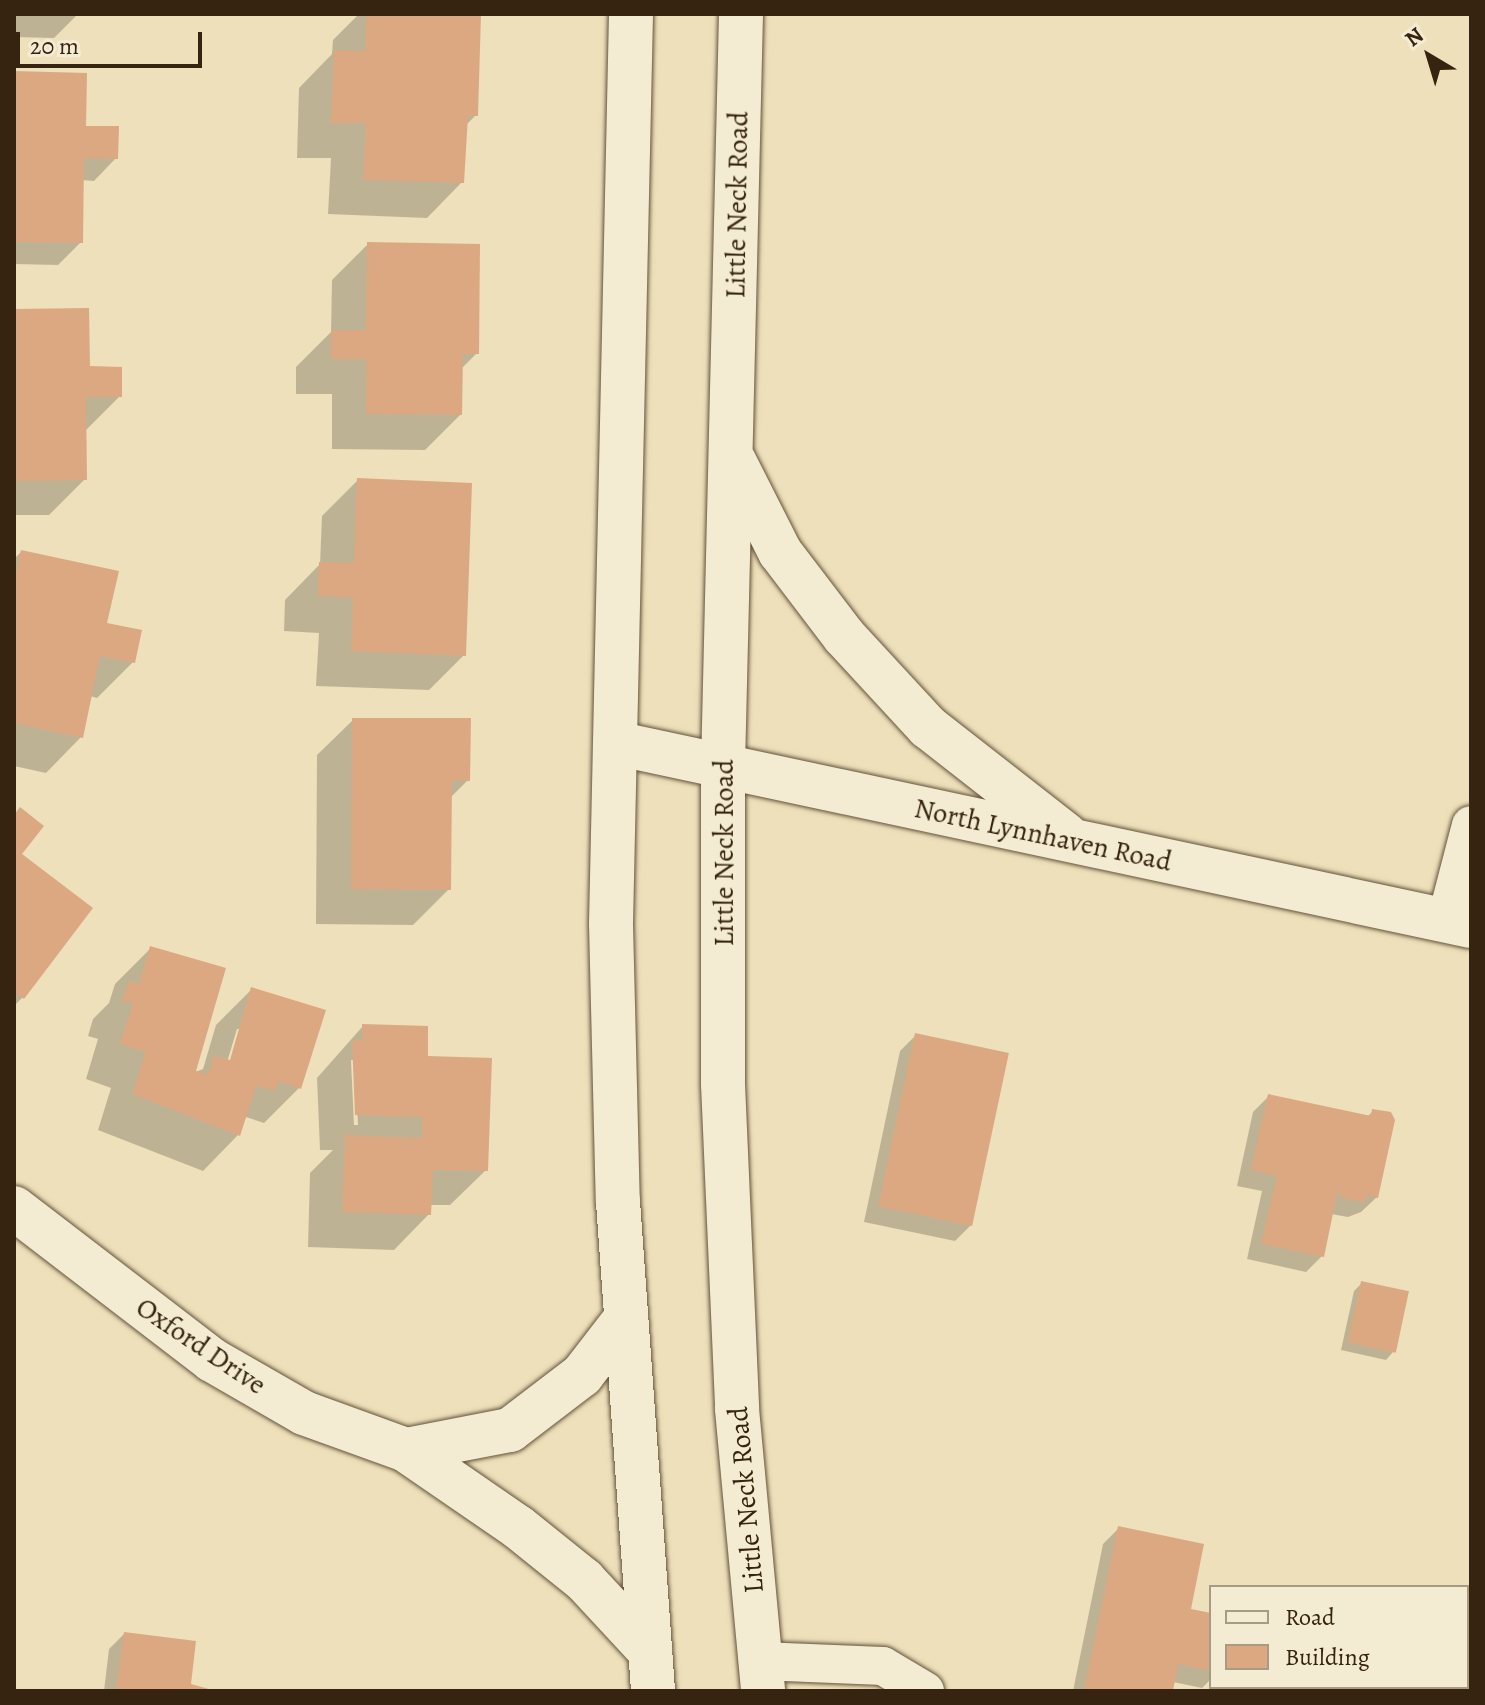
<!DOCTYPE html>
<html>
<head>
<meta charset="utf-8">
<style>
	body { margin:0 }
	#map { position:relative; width:1485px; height:1705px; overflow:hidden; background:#ede0ba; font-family:Alegreya,serif }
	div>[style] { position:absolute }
	.shadow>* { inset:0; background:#0003 }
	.building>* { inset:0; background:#dca882; transform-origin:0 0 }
	.roads { filter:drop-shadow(0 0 2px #64523a) drop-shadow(0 0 2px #64523a) }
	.lane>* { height:38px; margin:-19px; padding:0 19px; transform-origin:19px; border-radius:19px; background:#f3ebd2 }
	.street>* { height:44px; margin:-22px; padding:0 22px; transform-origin:22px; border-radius:22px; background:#f3ebd2 }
	.secondary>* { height:44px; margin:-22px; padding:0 22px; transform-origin:22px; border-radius:22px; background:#f3ebd2 }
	span { translate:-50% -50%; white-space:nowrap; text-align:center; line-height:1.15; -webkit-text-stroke:7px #f3ebd2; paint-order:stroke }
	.street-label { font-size:28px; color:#362310 }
	.frame { position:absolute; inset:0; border:16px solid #362310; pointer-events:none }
	.legend { position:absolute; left:1209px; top:1585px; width:260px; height:104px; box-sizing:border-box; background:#f3ebd2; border:2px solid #a79b84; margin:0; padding:10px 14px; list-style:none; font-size:24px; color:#362310 }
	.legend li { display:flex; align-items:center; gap:16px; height:40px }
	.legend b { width:40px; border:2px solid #a79b84 }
	.north { position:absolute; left:1389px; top:16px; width:80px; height:80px; -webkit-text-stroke:6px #f3ebd2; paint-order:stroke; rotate:322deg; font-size:22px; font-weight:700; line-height:32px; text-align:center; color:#362310 }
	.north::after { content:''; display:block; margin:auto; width:28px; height:36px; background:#362310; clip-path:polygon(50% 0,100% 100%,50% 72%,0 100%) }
	.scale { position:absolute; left:16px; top:32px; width:186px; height:36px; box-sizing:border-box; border:4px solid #362310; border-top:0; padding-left:10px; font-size:24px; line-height:28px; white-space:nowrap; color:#362310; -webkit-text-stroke:6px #f3ebd2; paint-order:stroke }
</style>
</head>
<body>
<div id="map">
	<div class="shadow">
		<i style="clip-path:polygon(14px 14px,78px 14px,54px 38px,14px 37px)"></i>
		<i style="clip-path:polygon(359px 14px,479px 14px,476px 115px,465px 126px,462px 182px,427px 218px,328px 214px,331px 158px,297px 158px,299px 88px,332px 54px,333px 40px)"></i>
		<i style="clip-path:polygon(14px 73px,116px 158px,94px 181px,82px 180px,81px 242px,58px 265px,14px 264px)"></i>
		<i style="clip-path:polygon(368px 244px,477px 353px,461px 369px,461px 414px,425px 450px,332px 449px,332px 394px,296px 394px,296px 367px,331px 332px,332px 280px)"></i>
		<i style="clip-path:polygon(14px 311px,120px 396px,84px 432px,85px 479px,49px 515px,14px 515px)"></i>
		<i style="clip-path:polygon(358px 480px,464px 655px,429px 690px,316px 686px,319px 633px,284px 631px,285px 600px,320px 564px,322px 516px)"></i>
		<i style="clip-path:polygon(21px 552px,105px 624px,133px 662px,97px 698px,90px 696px,81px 737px,46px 773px,14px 766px,14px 559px)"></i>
		<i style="clip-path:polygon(353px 720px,468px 780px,450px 798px,449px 889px,413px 925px,316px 924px,317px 755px)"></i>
		<i style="clip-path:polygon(14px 816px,22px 998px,14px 1006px)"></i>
		<i style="clip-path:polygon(evenodd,151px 948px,193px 1073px,203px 1069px,216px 1025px,252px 989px,299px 1088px,264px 1123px,246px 1117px,238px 1135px,203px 1171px,98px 1130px,111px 1088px,86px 1079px,98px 1039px,88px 1036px,93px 1019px,109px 1003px,115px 984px,151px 948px,237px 1029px,241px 1029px,229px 1070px,225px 1069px,237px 1029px)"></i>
		<i style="clip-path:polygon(evenodd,363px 1026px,426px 1058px,486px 1170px,450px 1205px,430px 1205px,429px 1214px,394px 1250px,308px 1247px,310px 1173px,333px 1150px,320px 1150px,317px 1078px,363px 1026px,351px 1060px,355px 1060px,358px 1125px,354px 1125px,351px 1060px)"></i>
		<i style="clip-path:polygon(916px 1035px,971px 1225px,955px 1241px,864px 1222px,900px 1051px)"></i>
		<i style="clip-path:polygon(1269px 1096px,1367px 1117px,1373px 1111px,1377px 1197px,1361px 1212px,1348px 1217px,1331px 1214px,1322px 1256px,1306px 1272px,1247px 1259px,1262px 1191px,1237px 1186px,1253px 1112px)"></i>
		<i style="clip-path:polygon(1362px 1283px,1393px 1352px,1386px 1360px,1341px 1350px,1354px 1291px)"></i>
		<i style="clip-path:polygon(1119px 1528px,1188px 1610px,1211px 1615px,1211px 1679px,1202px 1688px,1173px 1682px,1171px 1691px,1073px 1691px,1103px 1544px)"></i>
		<i style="clip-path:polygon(124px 1634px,189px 1686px,214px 1691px,104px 1691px,109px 1649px)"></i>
		<i style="clip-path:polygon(1380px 1687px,1430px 1687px,1457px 1691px,1379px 1691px)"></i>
	</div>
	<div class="building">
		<i style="clip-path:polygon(367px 14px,481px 14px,478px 116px,468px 116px,464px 183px,363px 180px,366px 123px,331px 123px,334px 50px,365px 51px)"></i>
		<i style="clip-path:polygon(14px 71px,87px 73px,86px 126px,119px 126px,118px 159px,84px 158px,83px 243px,14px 242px)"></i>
		<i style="clip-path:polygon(367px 242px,480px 244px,479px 354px,463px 354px,462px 415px,366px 414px,367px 359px,331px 359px,331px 330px,366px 330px)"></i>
		<i style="clip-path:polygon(89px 308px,90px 366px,122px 367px,122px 397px,86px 397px,87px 480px,14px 481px,14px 309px)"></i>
		<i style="clip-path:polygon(357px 478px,472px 483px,466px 656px,351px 651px,353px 598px,318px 596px,319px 562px,354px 563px)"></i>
		<i style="clip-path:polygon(21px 550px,119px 571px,107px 623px,142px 630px,135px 663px,100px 656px,83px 738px,14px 723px,14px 581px)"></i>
		<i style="clip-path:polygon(352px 718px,471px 718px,470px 781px,452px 780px,451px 890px,351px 889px)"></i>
		<i style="clip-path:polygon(20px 807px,44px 826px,22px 854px,93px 908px,24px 999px,14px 992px,14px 815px)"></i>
		<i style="clip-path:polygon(150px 946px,226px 968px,196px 1071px,208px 1075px,214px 1056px,230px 1060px,251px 987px,326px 1010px,301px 1089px,279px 1081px,275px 1091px,256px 1086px,240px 1136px,132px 1094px,146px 1052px,120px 1044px,133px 1003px,122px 1001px,129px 981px,139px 984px)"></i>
		<i style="clip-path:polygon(362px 1024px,428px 1026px,428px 1056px,492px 1058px,488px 1171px,433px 1170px,431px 1215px,342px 1212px,345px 1135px,422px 1138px,422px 1117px,355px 1115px,352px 1040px,362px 1040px)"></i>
		<i style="left:915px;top:1033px;width:96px;height:177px;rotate:12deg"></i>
		<i style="clip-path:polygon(1268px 1094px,1371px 1116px,1372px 1109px,1391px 1112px,1395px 1120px,1378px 1198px,1367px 1195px,1365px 1202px,1341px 1198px,1338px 1189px,1324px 1257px,1261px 1244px,1277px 1176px,1251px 1170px)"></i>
		<i style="left:1361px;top:1281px;width:49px;height:63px;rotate:12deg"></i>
		<i style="clip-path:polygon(1118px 1526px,1204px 1544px,1191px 1609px,1211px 1613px,1211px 1671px,1178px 1664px,1173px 1691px,1084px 1691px)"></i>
		<i style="clip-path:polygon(124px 1632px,196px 1641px,191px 1684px,216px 1691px,116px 1691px)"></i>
		<i style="clip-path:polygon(1385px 1687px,1443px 1687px,1458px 1689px,1384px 1691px)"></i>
	</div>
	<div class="roads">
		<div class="lane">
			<i style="left:1446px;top:921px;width:99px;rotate:-75.4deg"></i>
			<i style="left:760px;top:1661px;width:123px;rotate:2.3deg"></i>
			<i style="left:883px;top:1666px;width:49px;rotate:30.8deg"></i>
		</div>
		<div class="street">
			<i style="left:14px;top:1208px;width:250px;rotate:37.5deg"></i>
			<i style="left:212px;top:1360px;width:106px;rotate:29.9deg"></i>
			<i style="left:304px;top:1413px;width:109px;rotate:19.9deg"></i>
			<i style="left:406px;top:1450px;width:136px;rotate:34.5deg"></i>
			<i style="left:518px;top:1527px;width:85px;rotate:38.8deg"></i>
			<i style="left:584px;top:1580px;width:97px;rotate:47.1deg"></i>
			<i style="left:406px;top:1450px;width:106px;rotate:-10.9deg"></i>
			<i style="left:510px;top:1430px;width:91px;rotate:-37.4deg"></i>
			<i style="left:582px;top:1375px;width:72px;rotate:-52.3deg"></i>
		</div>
		<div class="secondary">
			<i style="left:631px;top:14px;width:910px;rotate:91.26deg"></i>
			<i style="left:611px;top:924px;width:278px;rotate:88.6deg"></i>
			<i style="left:618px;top:1202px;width:490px;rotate:85.9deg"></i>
			<i style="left:741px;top:14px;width:753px;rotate:91.37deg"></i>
			<i style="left:723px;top:767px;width:317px;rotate:90deg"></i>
			<i style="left:723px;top:1084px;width:325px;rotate:87.5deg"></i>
			<i style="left:737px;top:1409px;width:283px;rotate:84.7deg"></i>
			<i style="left:734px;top:461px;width:102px;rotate:63.2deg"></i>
			<i style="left:780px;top:552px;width:106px;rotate:52.7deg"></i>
			<i style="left:844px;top:636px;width:124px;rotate:47.3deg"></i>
			<i style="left:928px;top:727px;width:175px;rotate:38deg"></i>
			<i style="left:615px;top:743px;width:875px;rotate:12.07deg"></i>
		</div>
	</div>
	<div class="street-label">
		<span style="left:737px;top:205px;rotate:-89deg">Little Neck Road</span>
		<span style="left:1043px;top:835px;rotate:12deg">North Lynnhaven Road</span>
		<span style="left:724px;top:853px;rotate:-90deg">Little Neck Road</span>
		<span style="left:201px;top:1346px;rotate:34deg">Oxford Drive</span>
		<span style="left:746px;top:1500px;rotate:-95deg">Little Neck Road</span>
	</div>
	<div class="frame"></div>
	<ul class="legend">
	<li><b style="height:10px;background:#f3ebd2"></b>Road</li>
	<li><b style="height:22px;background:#dca882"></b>Building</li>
	</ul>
	<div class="north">N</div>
	<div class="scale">20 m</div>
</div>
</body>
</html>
